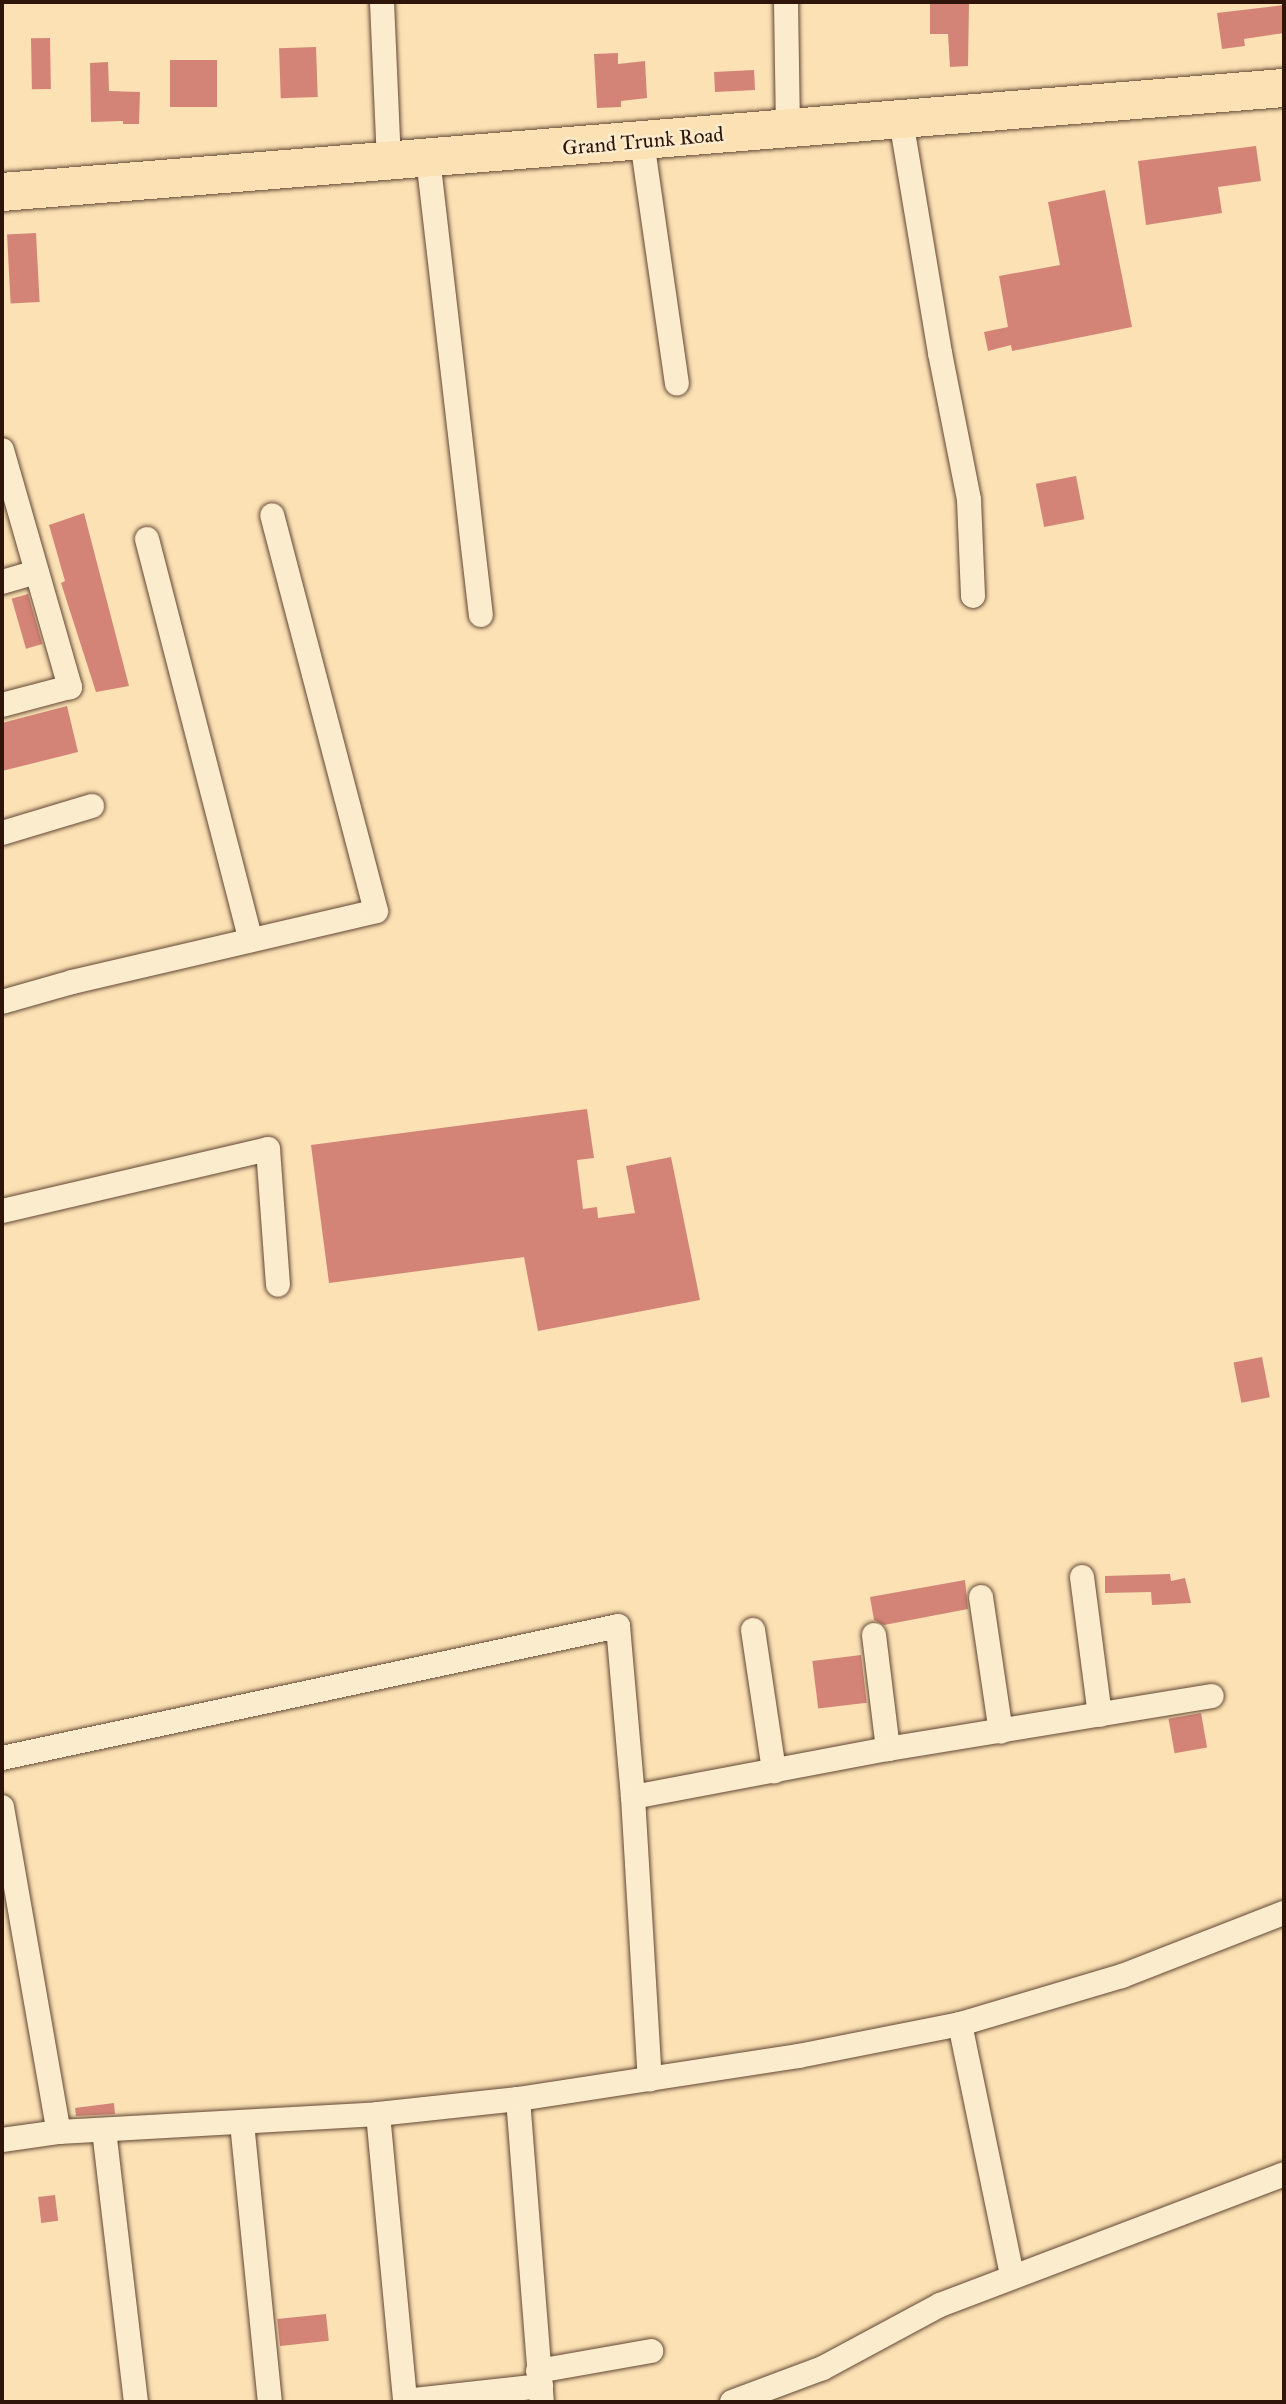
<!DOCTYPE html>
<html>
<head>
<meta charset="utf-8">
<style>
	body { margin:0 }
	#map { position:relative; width:1286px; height:2404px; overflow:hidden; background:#fbe1b4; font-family:"IM FELL Great Primer",serif }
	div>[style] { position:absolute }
	.building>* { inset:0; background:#d38477; transform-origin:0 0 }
	.roads { filter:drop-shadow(0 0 2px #624734) drop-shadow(0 0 2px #624734) }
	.street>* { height:24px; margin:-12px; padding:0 12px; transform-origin:12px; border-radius:12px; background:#fcecce }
	.highway>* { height:38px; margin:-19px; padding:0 19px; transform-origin:19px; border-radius:19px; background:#fbe1b4 }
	span { translate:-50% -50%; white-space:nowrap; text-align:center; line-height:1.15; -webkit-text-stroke:5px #fcecce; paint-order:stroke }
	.street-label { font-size:21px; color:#2f1409 }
	.frame { position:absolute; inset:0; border:4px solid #2f1409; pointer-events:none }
</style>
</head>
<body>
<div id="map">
	<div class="building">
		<i style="clip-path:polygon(930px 2px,969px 2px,968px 66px,950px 67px,948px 34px,930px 34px)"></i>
		<i style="clip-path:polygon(1284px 5px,1284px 33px,1244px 39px,1245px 46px,1222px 49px,1217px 13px)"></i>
		<i style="left:50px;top:38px;width:51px;height:19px;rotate:89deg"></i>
		<i style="left:316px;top:47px;width:50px;height:37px;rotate:88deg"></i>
		<i style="clip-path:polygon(618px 53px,618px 64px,645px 61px,647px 98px,621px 101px,621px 107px,597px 108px,594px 54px)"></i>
		<i style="left:170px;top:60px;width:47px;height:47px"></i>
		<i style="clip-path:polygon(108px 62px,109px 91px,140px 92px,139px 124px,123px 124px,123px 121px,91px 122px,90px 63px)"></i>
		<i style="left:754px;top:70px;width:20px;height:40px;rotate:87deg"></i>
		<i style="clip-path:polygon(1256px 146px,1261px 181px,1218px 187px,1222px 213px,1146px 225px,1138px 161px)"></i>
		<i style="clip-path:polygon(1105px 190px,1132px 327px,1012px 351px,1011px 345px,988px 351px,984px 332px,1008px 327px,999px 276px,1060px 265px,1048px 202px)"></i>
		<i style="left:36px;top:233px;width:69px;height:29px;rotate:87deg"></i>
		<i style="left:1076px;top:476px;width:44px;height:41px;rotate:79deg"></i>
		<i style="clip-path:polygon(84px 513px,129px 686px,96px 692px,61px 583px,65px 581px,49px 525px)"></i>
		<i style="left:28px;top:594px;width:52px;height:17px;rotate:74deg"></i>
		<i style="clip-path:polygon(67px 706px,78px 752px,2px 771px,2px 723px)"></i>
		<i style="clip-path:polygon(587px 1109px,594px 1158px,577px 1160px,583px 1209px,597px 1207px,598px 1218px,635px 1213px,626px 1166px,671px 1157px,700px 1300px,538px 1331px,524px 1257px,329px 1283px,311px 1145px)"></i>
		<i style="left:1262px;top:1357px;width:41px;height:29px;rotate:79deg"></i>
		<i style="clip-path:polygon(1170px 1574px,1171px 1581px,1185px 1578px,1191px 1603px,1152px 1605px,1151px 1592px,1105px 1593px,1105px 1576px)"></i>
		<i style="clip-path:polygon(965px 1580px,968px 1609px,884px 1625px,874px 1620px,870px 1597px)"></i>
		<i style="left:861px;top:1655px;width:48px;height:49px;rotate:83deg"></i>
		<i style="left:1201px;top:1713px;width:35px;height:33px;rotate:80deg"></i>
		<i style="clip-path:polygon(114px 2103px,115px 2114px,76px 2116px,75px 2108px)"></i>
		<i style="left:55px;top:2195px;width:26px;height:17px;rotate:83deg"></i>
		<i style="left:326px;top:2314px;width:27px;height:49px;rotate:84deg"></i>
	</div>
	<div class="roads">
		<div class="street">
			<i style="left:382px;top:2px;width:159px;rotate:87.5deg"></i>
			<i style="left:786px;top:2px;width:127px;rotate:89.1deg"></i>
			<i style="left:901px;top:120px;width:236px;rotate:80.5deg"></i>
			<i style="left:940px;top:353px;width:150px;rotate:78.8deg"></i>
			<i style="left:969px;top:500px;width:96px;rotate:87.6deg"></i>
			<i style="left:642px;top:141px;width:245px;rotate:81.8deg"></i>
			<i style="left:428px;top:158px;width:460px;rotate:83.4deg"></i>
			<i style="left:2px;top:450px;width:247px;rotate:74deg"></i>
			<i style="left:70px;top:687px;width:70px;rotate:165.2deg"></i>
			<i style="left:147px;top:539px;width:414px;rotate:75.5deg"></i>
			<i style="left:2px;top:582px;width:36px;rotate:-16deg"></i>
			<i style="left:2px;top:833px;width:94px;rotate:-16.7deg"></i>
			<i style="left:2px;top:1002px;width:73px;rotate:-15.9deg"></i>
			<i style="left:72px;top:982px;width:312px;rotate:-13.1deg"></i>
			<i style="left:376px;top:911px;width:409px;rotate:-104.7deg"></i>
			<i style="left:2px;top:1211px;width:273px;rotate:-13.1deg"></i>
			<i style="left:268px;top:1149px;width:136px;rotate:85.8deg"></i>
			<i style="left:1082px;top:1577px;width:139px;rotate:82.6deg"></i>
			<i style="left:981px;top:1597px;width:136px;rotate:81.6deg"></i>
			<i style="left:753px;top:1630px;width:143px;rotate:81.5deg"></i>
			<i style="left:874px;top:1635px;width:115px;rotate:83deg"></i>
			<i style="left:2px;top:1758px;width:630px;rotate:-12.09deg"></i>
			<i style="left:618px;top:1626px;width:172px;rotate:85deg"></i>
			<i style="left:633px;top:1797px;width:283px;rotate:86.6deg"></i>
			<i style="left:633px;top:1797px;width:259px;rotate:-10.7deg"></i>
			<i style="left:888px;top:1749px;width:328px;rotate:-9.3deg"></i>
			<i style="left:2px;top:1807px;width:330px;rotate:80.1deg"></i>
			<i style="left:960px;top:2024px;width:257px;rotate:78.3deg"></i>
			<i style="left:518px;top:2099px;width:304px;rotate:85.5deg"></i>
			<i style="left:378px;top:2114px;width:289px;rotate:84.6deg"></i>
			<i style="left:242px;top:2123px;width:280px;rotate:84.3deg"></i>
			<i style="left:104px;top:2130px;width:274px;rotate:83.3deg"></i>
			<i style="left:2px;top:2140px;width:58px;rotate:-8deg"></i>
			<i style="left:59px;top:2132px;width:320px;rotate:-3.2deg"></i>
			<i style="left:378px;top:2114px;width:141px;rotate:-6.1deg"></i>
			<i style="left:518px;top:2099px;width:284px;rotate:-8.7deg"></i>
			<i style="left:799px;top:2056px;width:164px;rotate:-11.2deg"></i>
			<i style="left:960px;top:2024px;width:169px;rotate:-16.5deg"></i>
			<i style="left:1122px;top:1976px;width:174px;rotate:-21.3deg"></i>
			<i style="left:538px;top:2371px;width:115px;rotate:-10deg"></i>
			<i style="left:405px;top:2401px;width:137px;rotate:-6.3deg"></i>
			<i style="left:732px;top:2402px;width:97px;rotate:-20.5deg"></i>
			<i style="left:823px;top:2368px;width:133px;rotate:-28.3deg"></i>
			<i style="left:940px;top:2305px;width:368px;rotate:-20.8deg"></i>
		</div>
		<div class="highway">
			<i style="left:2px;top:192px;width:1286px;rotate:-4.64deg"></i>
		</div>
	</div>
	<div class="street-label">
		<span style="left:643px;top:141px;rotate:-5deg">Grand Trunk Road</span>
	</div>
	<div class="frame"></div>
</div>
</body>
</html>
